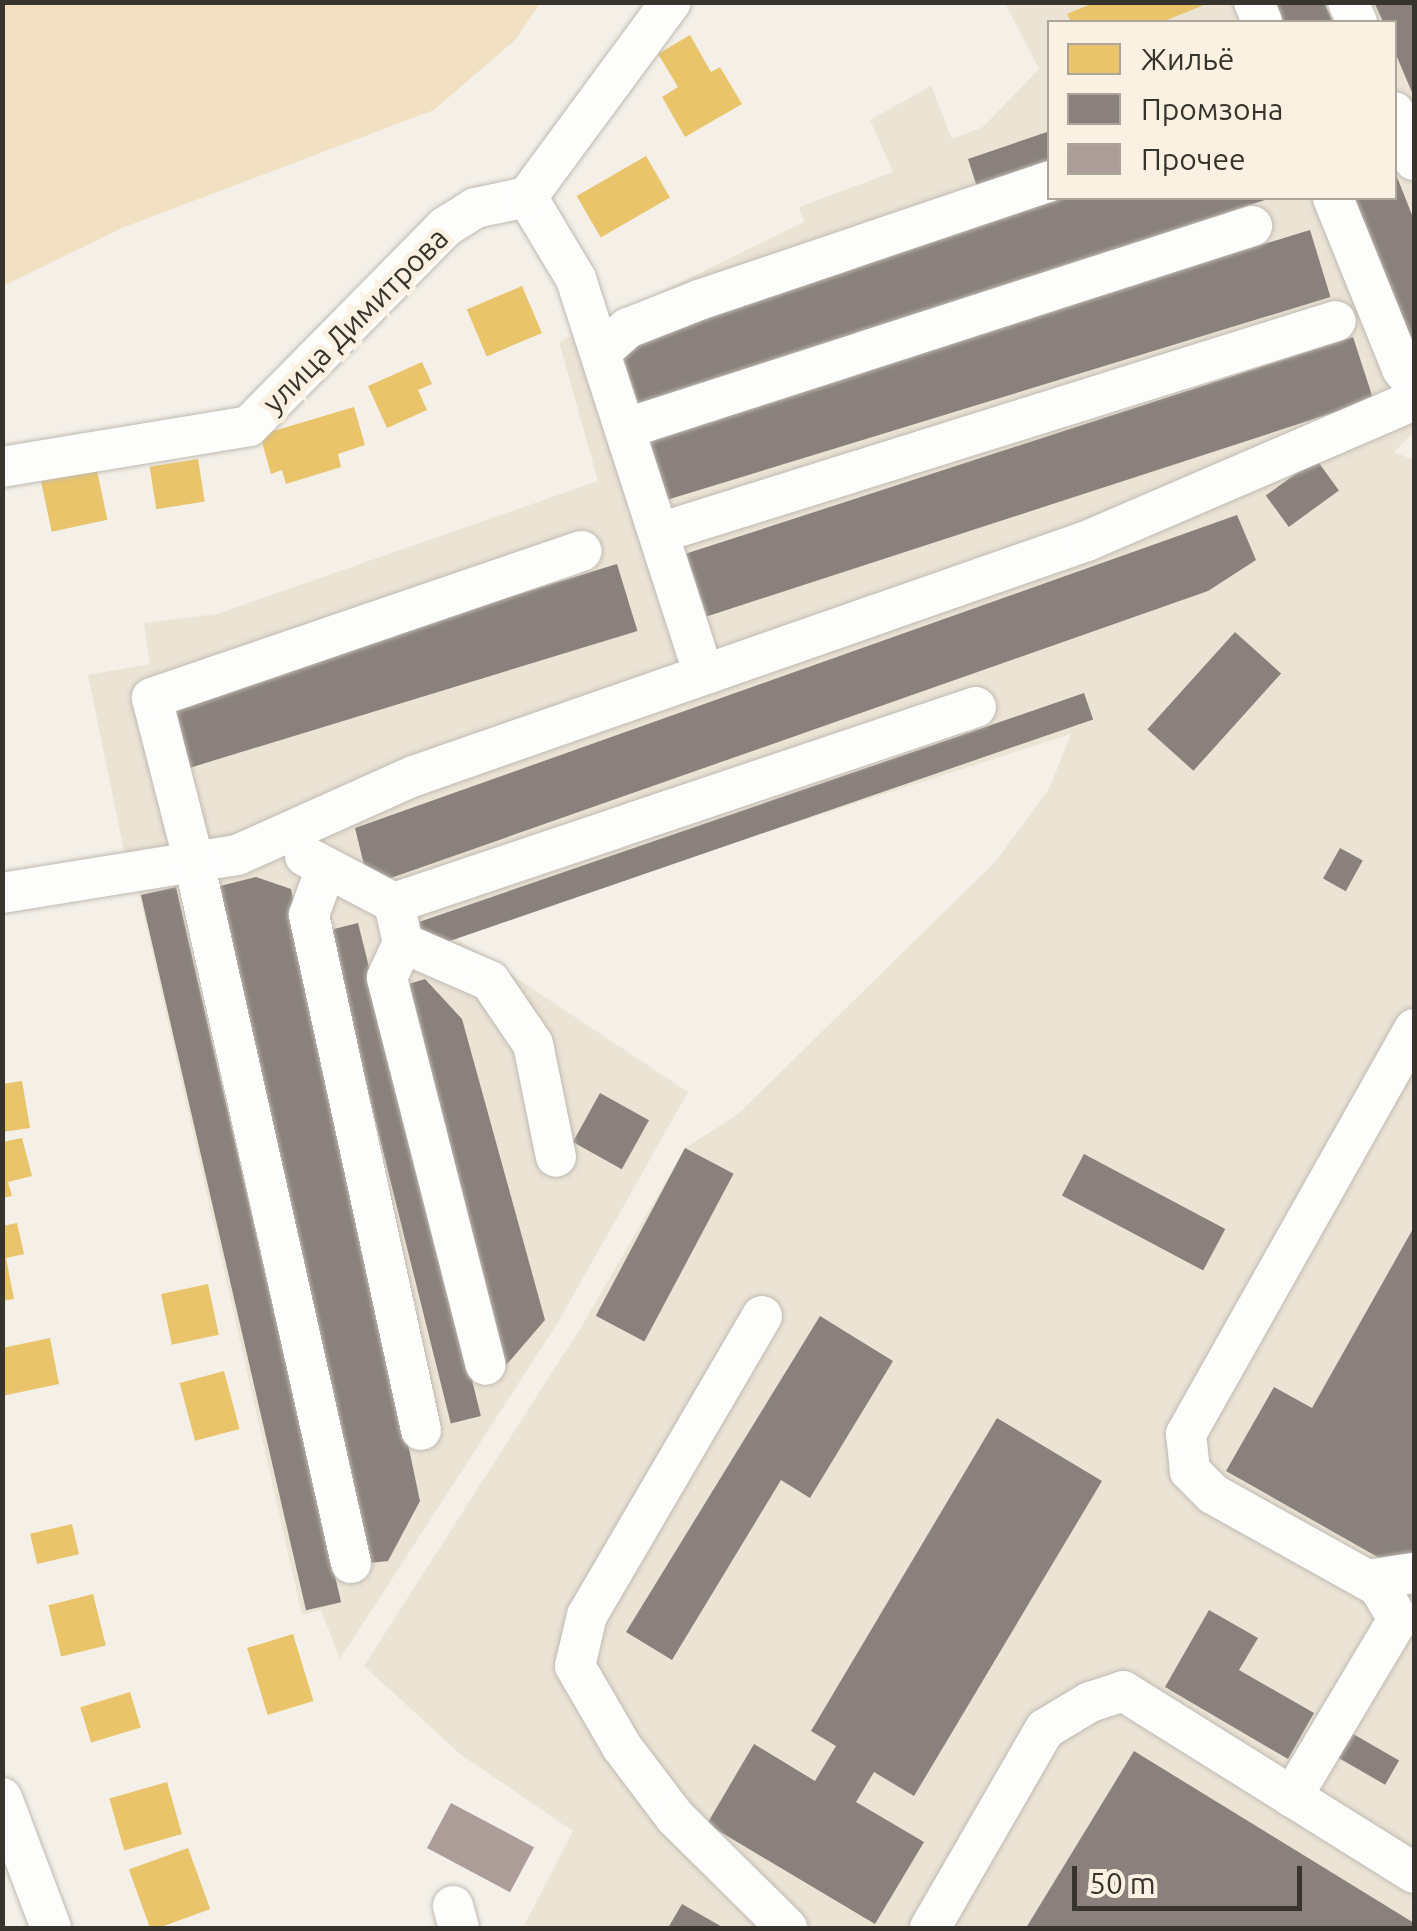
<!DOCTYPE html>
<html>
<head>
<meta charset="utf-8">
<style>
	body { margin:0 }
	#map { position:relative; width:1417px; height:1931px; overflow:hidden; background:#f4f0e8; font-family:Ubuntu,sans-serif }
	div>[style] { position:absolute }
	.built>* { inset:0; background:#ebe3d4 }
	.green>* { inset:0; background:#f2e0c2 }
	.homes>* { inset:0; background:#e9c46a; transform-origin:0 0 }
	.industry>* { inset:0; background:#8a817c; transform-origin:0 0 }
	.building>* { inset:0; background:#ac9d99; transform-origin:0 0 }
	.roads { filter:drop-shadow(0 0 2px #bebab3) drop-shadow(0 0 2px #bebab3) }
	.minor>* { height:40px; margin:-20px; padding:0 20px; transform-origin:20px; border-radius:20px; background:#fdfdfc }
	span { translate:-50% -50%; white-space:nowrap; text-align:center; line-height:1.15; -webkit-text-stroke:10px #faf1e2; paint-order:stroke }
	.street-label { font-size:30px; color:#37332d }
	.frame { position:absolute; inset:0; border:5px solid #37332d; pointer-events:none }
	.legend { position:absolute; left:1047px; top:20px; width:350px; height:180px; box-sizing:border-box; background:#faf1e2; border:2px solid #aca59a; margin:0; padding:12px 18px; list-style:none; font-size:30px; color:#37332d }
	.legend li { display:flex; align-items:center; gap:20px; height:50px }
	.legend b { width:50px; border:2px solid #aca59a }
	.scale { position:absolute; left:1072px; top:1866px; width:230px; height:45px; box-sizing:border-box; border:5px solid #37332d; border-top:0; padding-left:12px; font-size:30px; line-height:35px; white-space:nowrap; color:#37332d; -webkit-text-stroke:8px #faf1e2; paint-order:stroke }
</style>
</head>
<body>
<div id="map">
	<div class="built">
		<i style="clip-path:polygon(evenodd,1005px 3px,1414px 3px,1414px 432px,1394px 452px,1414px 460px,1414px 1928px,523px 1928px,573px 1831px,460px 1754px,364px 1666px,583px 1324px,685px 1148px,737px 1115px,996px 861px,1049px 789px,1071px 734px,450px 934px,688px 1092px,557px 1324px,340px 1659px,321px 1610px,302px 1615px,139px 894px,123px 846px,88px 675px,150px 664px,144px 623px,217px 614px,598px 481px,559px 342px,804px 222px,799px 207px,893px 172px,870px 120px,931px 86px,952px 139px,983px 127px,1039px 69px,1005px 3px,1050px 22px,1394px 22px,1394px 198px,1050px 198px,1050px 22px)"></i>
	</div>
	<div class="green">
		<i style="clip-path:polygon(3px 2px,540px 2px,540px 3px,516px 39px,434px 110px,122px 228px,3px 286px)"></i>
	</div>
	<div class="homes">
		<i style="clip-path:polygon(1096px 2px,1209px 2px,1209px 3px,1162px 22px,1071px 22px,1067px 14px)"></i>
		<i style="clip-path:polygon(690px 35px,711px 72px,720px 67px,742px 104px,685px 137px,662px 97px,678px 87px,658px 54px)"></i>
		<i style="left:646px;top:156px;width:48px;height:80px;rotate:60deg"></i>
		<i style="left:522px;top:286px;width:51px;height:60px;rotate:67deg"></i>
		<i style="clip-path:polygon(422px 362px,432px 384px,418px 390px,427px 410px,387px 428px,368px 386px)"></i>
		<i style="clip-path:polygon(354px 407px,365px 445px,338px 454px,341px 467px,286px 484px,282px 470px,271px 474px,260px 435px)"></i>
		<i style="left:198px;top:459px;width:43px;height:49px;rotate:81deg"></i>
		<i style="left:96px;top:466px;width:55px;height:57px;rotate:78deg"></i>
		<i style="clip-path:polygon(22px 1081px,30px 1128px,2px 1132px,2px 1084px)"></i>
		<i style="clip-path:polygon(22px 1138px,32px 1176px,8px 1182px,12px 1196px,2px 1198px,2px 1142px)"></i>
		<i style="clip-path:polygon(17px 1223px,24px 1254px,6px 1258px,14px 1299px,2px 1301px,2px 1226px)"></i>
		<i style="left:208px;top:1284px;width:52px;height:48px;rotate:78deg"></i>
		<i style="clip-path:polygon(50px 1338px,59px 1384px,2px 1396px,2px 1348px)"></i>
		<i style="left:224px;top:1371px;width:60px;height:46px;rotate:75deg"></i>
		<i style="left:72px;top:1524px;width:31px;height:43px;rotate:77deg"></i>
		<i style="left:93px;top:1594px;width:53px;height:46px;rotate:76deg"></i>
		<i style="left:293px;top:1634px;width:70px;height:48px;rotate:73deg"></i>
		<i style="left:130px;top:1692px;width:37px;height:52px;rotate:73deg"></i>
		<i style="left:167px;top:1782px;width:54px;height:60px;rotate:74deg"></i>
		<i style="left:188px;top:1848px;width:65px;height:63px;rotate:70deg"></i>
	</div>
	<div class="industry">
		<i style="clip-path:polygon(1265px 2px,1324px 2px,1333px 22px,1273px 22px)"></i>
		<i style="clip-path:polygon(1374px 2px,1412px 2px,1414px 9px,1414px 97px,1394px 50px,1394px 22px,1383px 22px)"></i>
		<i style="clip-path:polygon(1050px 131px,1050px 165px,978px 190px,968px 159px)"></i>
		<i style="clip-path:polygon(1395px 172px,1414px 220px,1414px 363px,1346px 198px,1394px 198px)"></i>
		<i style="clip-path:polygon(1064px 198px,1271px 198px,639px 406px,618px 343px)"></i>
		<i style="left:1310px;top:230px;width:70px;height:696px;rotate:73deg"></i>
		<i style="left:1353px;top:337px;width:66px;height:701px;rotate:72deg"></i>
		<i style="left:1316px;top:459px;width:39px;height:62px;rotate:54deg"></i>
		<i style="clip-path:polygon(1237px 515px,1256px 560px,1208px 591px,388px 879px,365px 869px,355px 828px)"></i>
		<i style="left:617px;top:564px;width:70px;height:471px;rotate:73deg"></i>
		<i style="left:1235px;top:632px;width:62px;height:131px;rotate:42deg"></i>
		<i style="left:1084px;top:693px;width:28px;height:708px;rotate:71deg"></i>
		<i style="left:1340px;top:848px;width:26px;height:35px;rotate:29deg"></i>
		<i style="clip-path:polygon(256px 877px,291px 889px,420px 1501px,388px 1561px,369px 1563px,216px 887px)"></i>
		<i style="left:176px;top:887px;width:734px;height:36px;rotate:77deg"></i>
		<i style="left:358px;top:923px;width:508px;height:31px;rotate:76deg"></i>
		<i style="clip-path:polygon(425px 979px,462px 1019px,545px 1320px,501px 1371px,402px 986px)"></i>
		<i style="left:600px;top:1093px;width:56px;height:56px;rotate:29deg"></i>
		<i style="left:685px;top:1148px;width:55px;height:190px;rotate:28deg"></i>
		<i style="left:1084px;top:1154px;width:160px;height:47px;rotate:28deg"></i>
		<i style="clip-path:polygon(1414px 1227px,1414px 1553px,1404px 1572px,1226px 1471px,1274px 1387px,1312px 1408px)"></i>
		<i style="clip-path:polygon(820px 1316px,893px 1361px,810px 1498px,781px 1480px,672px 1660px,626px 1632px)"></i>
		<i style="clip-path:polygon(997px 1418px,1102px 1481px,914px 1796px,874px 1772px,856px 1802px,924px 1842px,875px 1924px,707px 1824px,754px 1744px,815px 1781px,836px 1746px,811px 1731px)"></i>
		<i style="clip-path:polygon(1209px 1610px,1258px 1638px,1239px 1670px,1314px 1713px,1288px 1759px,1165px 1687px)"></i>
		<i style="left:1348px;top:1731px;width:59px;height:28px;rotate:30deg"></i>
		<i style="clip-path:polygon(1134px 1751px,1414px 1923px,1414px 1928px,1026px 1928px)"></i>
		<i style="clip-path:polygon(682px 1904px,724px 1928px,668px 1928px)"></i>
	</div>
	<div class="building">
		<i style="left:451px;top:1803px;width:94px;height:51px;rotate:28deg"></i>
	</div>
	<div class="roads">
		<div class="minor">
			<i style="left:1254px;top:2px;width:22px;rotate:68deg"></i>
			<i style="left:1348px;top:2px;width:22px;rotate:66deg"></i>
			<i style="left:1394px;top:112px;width:52px;rotate:67.4deg"></i>
			<i style="left:527px;top:197px;width:96px;rotate:59.1deg"></i>
			<i style="left:576px;top:279px;width:414px;rotate:72.1deg"></i>
			<i style="left:1333px;top:198px;width:184px;rotate:68deg"></i>
			<i style="left:1402px;top:369px;width:19px;rotate:51deg"></i>
			<i style="left:601px;top:352px;width:36px;rotate:-42deg"></i>
			<i style="left:628px;top:328px;width:76px;rotate:-21.5deg"></i>
			<i style="left:699px;top:300px;width:371px;rotate:-18.7deg"></i>
			<i style="left:627px;top:428px;width:657px;rotate:-17.91deg"></i>
			<i style="left:2px;top:467px;width:250px;rotate:-9.4deg"></i>
			<i style="left:249px;top:426px;width:279px;rotate:-45.4deg"></i>
			<i style="left:445px;top:227px;width:36px;rotate:-32deg"></i>
			<i style="left:475px;top:208px;width:53px;rotate:-11.9deg"></i>
			<i style="left:527px;top:197px;width:242px;rotate:-53.6deg"></i>
			<i style="left:659px;top:533px;width:709px;rotate:-17.39deg"></i>
			<i style="left:305px;top:856px;width:101px;rotate:27.8deg"></i>
			<i style="left:394px;top:903px;width:41px;rotate:77.3deg"></i>
			<i style="left:403px;top:943px;width:95px;rotate:23.6deg"></i>
			<i style="left:490px;top:981px;width:76px;rotate:55.7deg"></i>
			<i style="left:533px;top:1044px;width:115px;rotate:78.5deg"></i>
			<i style="left:326px;top:868px;width:50px;rotate:109.9deg"></i>
			<i style="left:309px;top:915px;width:527px;rotate:77.73deg"></i>
			<i style="left:2px;top:893px;width:238px;rotate:-9.2deg"></i>
			<i style="left:237px;top:855px;width:194px;rotate:-24.1deg"></i>
			<i style="left:414px;top:776px;width:713px;rotate:-19.25deg"></i>
			<i style="left:1087px;top:541px;width:356px;rotate:-23.3deg"></i>
			<i style="left:394px;top:903px;width:614px;rotate:-18.61deg"></i>
			<i style="left:403px;top:943px;width:38px;rotate:115deg"></i>
			<i style="left:387px;top:978px;width:399px;rotate:75.7deg"></i>
			<i style="left:762px;top:1316px;width:346px;rotate:120.3deg"></i>
			<i style="left:587px;top:1615px;width:52px;rotate:103.2deg"></i>
			<i style="left:575px;top:1666px;width:94px;rotate:59.9deg"></i>
			<i style="left:622px;top:1747px;width:88px;rotate:52.9deg"></i>
			<i style="left:675px;top:1817px;width:158px;rotate:44.7deg"></i>
			<i style="left:351px;top:1563px;width:718px;rotate:-102.62deg"></i>
			<i style="left:194px;top:862px;width:169px;rotate:-104.4deg"></i>
			<i style="left:152px;top:698px;width:454px;rotate:-18.9deg"></i>
			<i style="left:1367px;top:1580px;width:48px;rotate:-8.5deg"></i>
			<i style="left:1292px;top:1797px;width:207px;rotate:-59.2deg"></i>
			<i style="left:1398px;top:1619px;width:39px;rotate:-121deg"></i>
			<i style="left:1378px;top:1586px;width:189px;rotate:-150.9deg"></i>
			<i style="left:1213px;top:1494px;width:33px;rotate:-135deg"></i>
			<i style="left:1190px;top:1471px;width:37px;rotate:-96deg"></i>
			<i style="left:1186px;top:1434px;width:465px;rotate:-60.6deg"></i>
			<i style="left:2px;top:1798px;width:139px;rotate:69.3deg"></i>
			<i style="left:453px;top:1906px;width:23px;rotate:75deg"></i>
			<i style="left:930px;top:1928px;width:230px;rotate:-60deg"></i>
			<i style="left:1045px;top:1729px;width:52px;rotate:-31deg"></i>
			<i style="left:1090px;top:1702px;width:35px;rotate:-18deg"></i>
			<i style="left:1123px;top:1691px;width:343px;rotate:32deg"></i>
		</div>
	</div>
	<div class="street-label">
		<span style="left:355px;top:320px;rotate:-45deg">улица Димитрова</span>
	</div>
	<div class="frame"></div>
	<ul class="legend">
	<li><b style="height:28px;background:#e9c46a"></b>Жильё</li>
	<li><b style="height:28px;background:#8a817c"></b>Промзона</li>
	<li><b style="height:28px;background:#ac9d99"></b>Прочее</li>
	</ul>
	<div class="scale">50 m</div>
</div>
</body>
</html>
